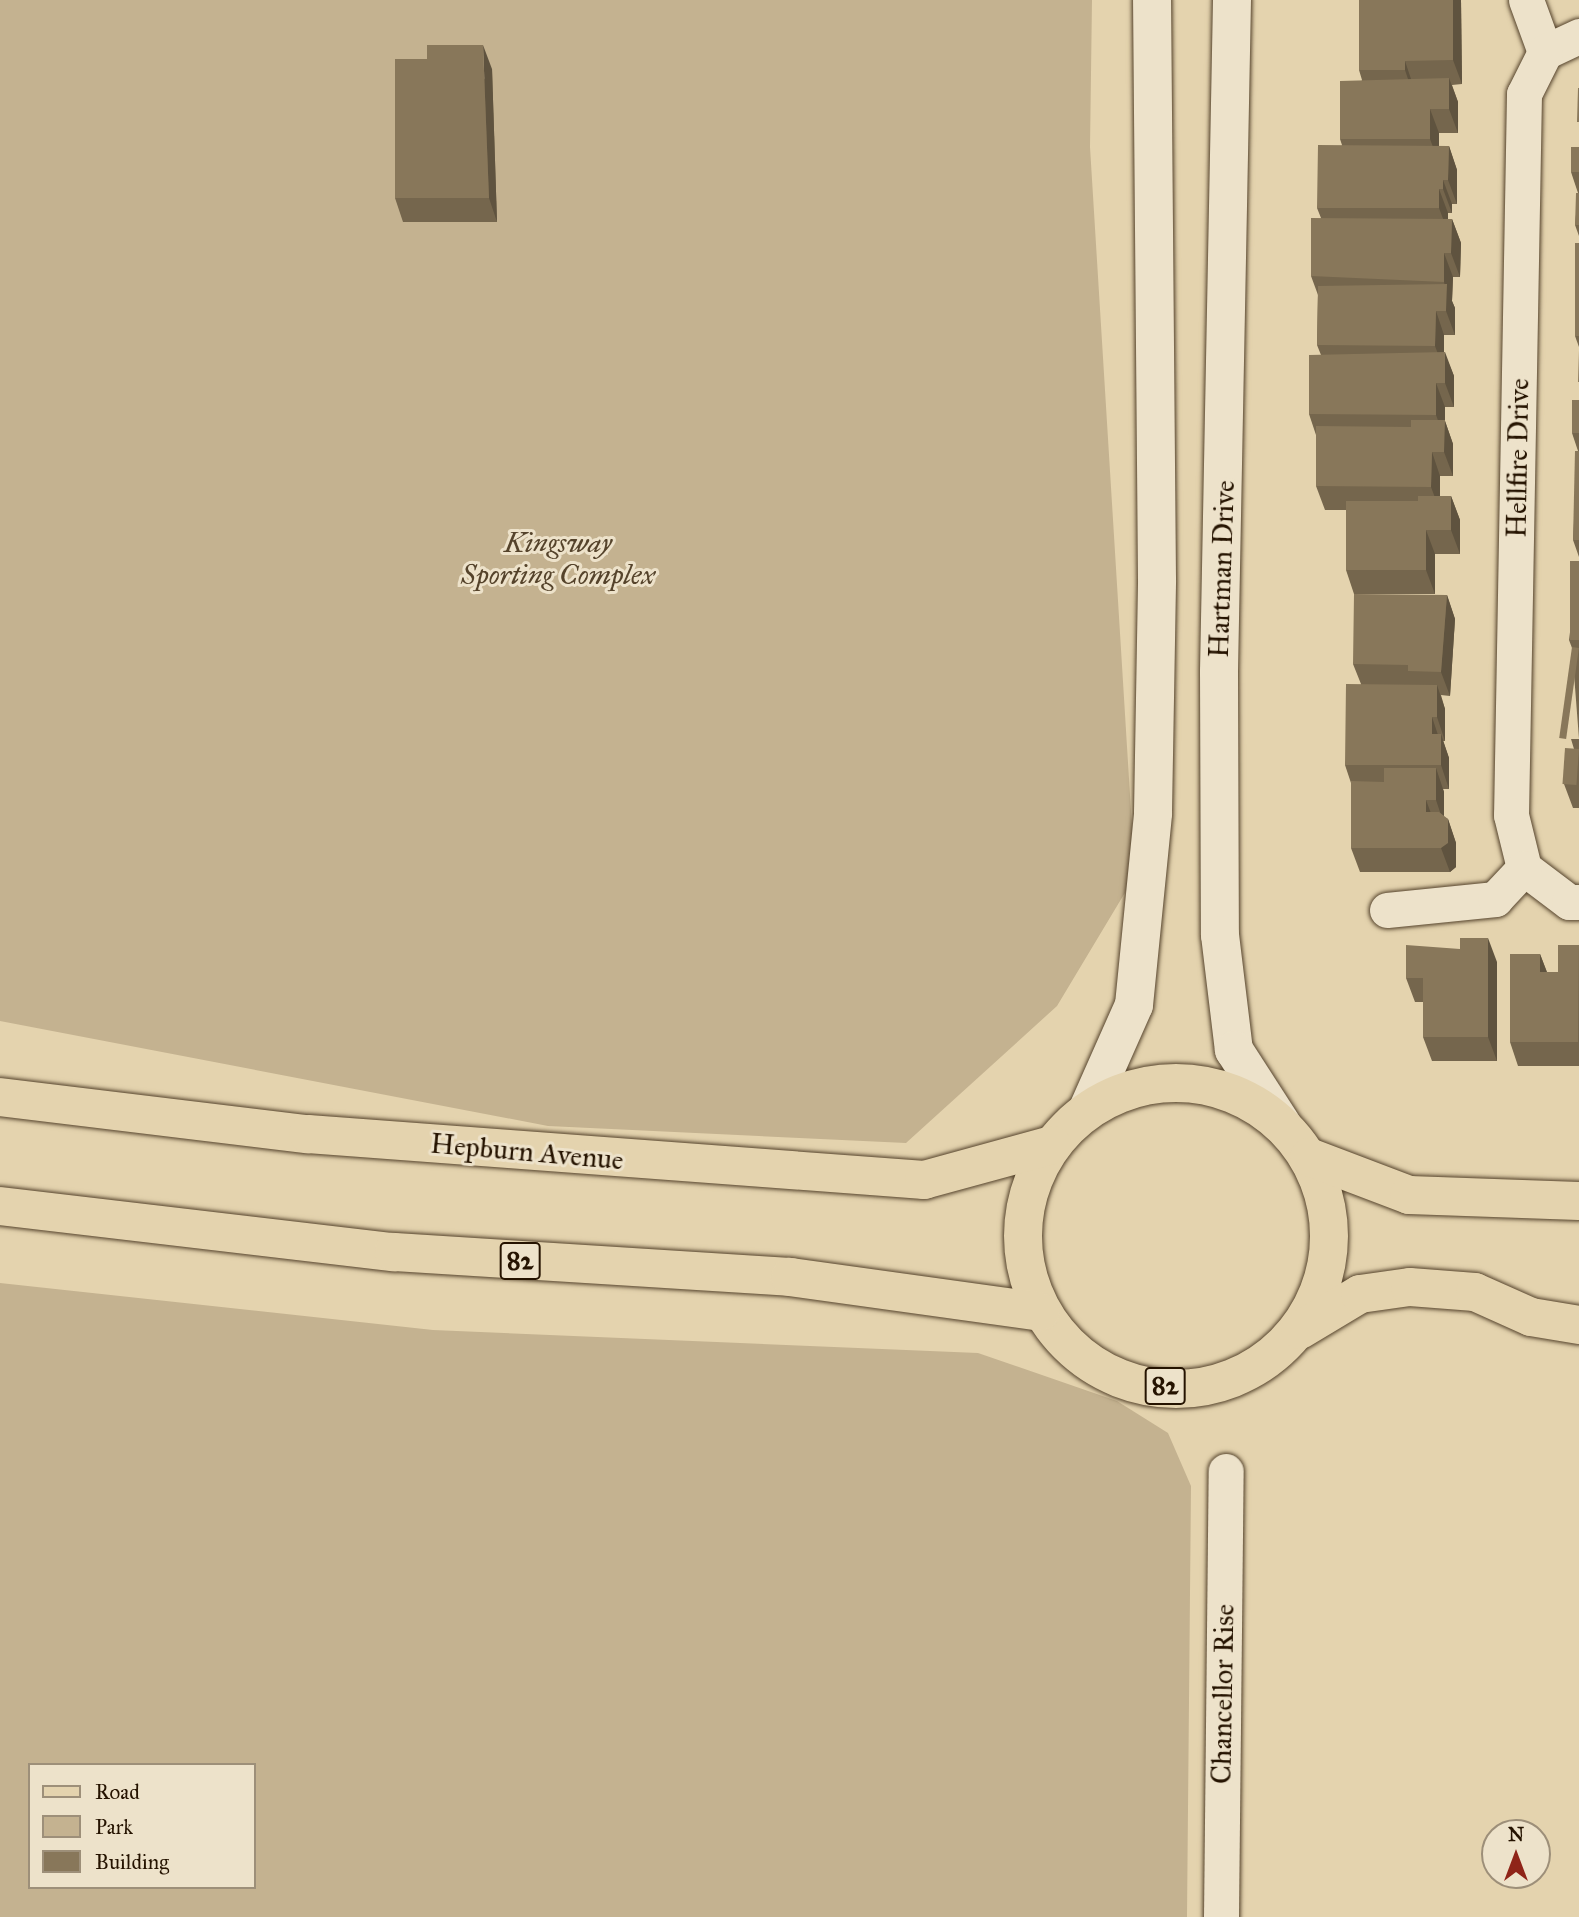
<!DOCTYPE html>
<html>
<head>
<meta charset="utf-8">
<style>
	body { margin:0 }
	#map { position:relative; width:1579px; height:1917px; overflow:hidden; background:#e4d3ae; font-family:"IM FELL Great Primer",serif }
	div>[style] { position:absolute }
	.green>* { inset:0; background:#c4b290 }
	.roads { filter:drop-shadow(0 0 2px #55432c) drop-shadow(0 0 2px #55432c) }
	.minor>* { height:35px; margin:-17.5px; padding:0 17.5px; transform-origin:17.5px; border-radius:17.5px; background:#ede2ca }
	.secondary>* { height:38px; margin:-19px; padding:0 19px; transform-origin:19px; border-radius:19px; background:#ede2ca }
	.primary>* { height:38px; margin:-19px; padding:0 19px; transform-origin:19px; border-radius:19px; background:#e4d3ae }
	.primary>.ring { margin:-19px; padding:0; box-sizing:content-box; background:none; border:38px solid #e4d3ae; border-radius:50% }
	.wall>* { inset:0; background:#75664d }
	.shaded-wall>* { inset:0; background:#5f533f }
	.building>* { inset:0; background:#88775a; transform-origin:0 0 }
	span { translate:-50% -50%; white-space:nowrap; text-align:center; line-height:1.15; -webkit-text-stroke:6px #ede2ca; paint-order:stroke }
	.shield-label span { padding:2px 5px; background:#ede2ca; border:2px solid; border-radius:5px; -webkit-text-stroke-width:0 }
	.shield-label { font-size:26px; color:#251300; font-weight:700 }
	.street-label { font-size:28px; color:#251300 }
	.park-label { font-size:28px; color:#55432b; font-style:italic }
	.legend { position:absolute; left:28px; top:1763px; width:228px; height:126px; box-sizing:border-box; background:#ede2ca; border:2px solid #9d8f79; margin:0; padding:9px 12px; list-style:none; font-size:21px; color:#251300 }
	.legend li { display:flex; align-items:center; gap:14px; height:35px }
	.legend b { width:35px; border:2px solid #9d8f79 }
	.north { position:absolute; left:1481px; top:1819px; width:70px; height:70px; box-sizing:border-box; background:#ede2ca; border:2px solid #9d8f79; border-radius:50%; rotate:0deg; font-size:19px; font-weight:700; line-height:28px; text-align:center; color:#251300 }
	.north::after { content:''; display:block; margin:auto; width:24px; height:32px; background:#8f2418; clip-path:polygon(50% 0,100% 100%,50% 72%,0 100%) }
</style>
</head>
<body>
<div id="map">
	<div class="green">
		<i style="clip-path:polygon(0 0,1092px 0,1090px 147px,1135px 876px,1057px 1006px,906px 1143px,548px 1126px,0 1021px)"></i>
		<i style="clip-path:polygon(evenodd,0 1283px,433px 1330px,978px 1353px,1117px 1401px,1168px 1433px,1191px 1486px,1187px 1917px,0 1917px,0 1283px,30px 1765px,254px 1765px,254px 1887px,30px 1887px,30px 1765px)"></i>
	</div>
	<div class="roads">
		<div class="minor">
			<i style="left:1526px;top:0;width:55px;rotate:69.9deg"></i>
			<i style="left:1579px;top:36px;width:38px;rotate:155deg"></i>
			<i style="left:1545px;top:52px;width:47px;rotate:116.6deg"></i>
			<i style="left:1524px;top:94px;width:721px;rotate:91.03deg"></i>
			<i style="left:1511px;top:815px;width:55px;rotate:76.2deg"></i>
			<i style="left:1524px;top:868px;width:56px;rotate:37.1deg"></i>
			<i style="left:1569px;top:902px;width:10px"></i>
			<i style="left:1387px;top:910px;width:109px;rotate:-5.8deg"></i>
			<i style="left:1495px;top:899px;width:42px;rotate:-46.9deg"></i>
			<i style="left:1221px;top:1917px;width:446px;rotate:-89.4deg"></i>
		</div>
		<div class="secondary">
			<i style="left:1232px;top:0;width:672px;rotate:91.11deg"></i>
			<i style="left:1219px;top:672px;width:263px;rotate:89.8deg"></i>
			<i style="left:1220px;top:935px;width:116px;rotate:83.1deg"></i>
			<i style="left:1234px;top:1050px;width:87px;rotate:57.2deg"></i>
			<i style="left:1087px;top:1111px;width:116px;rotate:-66.1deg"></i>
			<i style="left:1134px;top:1005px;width:193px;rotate:-84.3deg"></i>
			<i style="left:1153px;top:813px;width:233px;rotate:-89deg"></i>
			<i style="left:1157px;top:580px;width:580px;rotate:-90.49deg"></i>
		</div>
		<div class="primary">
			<i class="ring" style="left:1023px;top:1083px;width:268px;height:268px"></i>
			<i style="left:0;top:1097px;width:310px;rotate:6.9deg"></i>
			<i style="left:308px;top:1134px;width:618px;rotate:4.27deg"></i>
			<i style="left:924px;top:1180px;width:133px;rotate:-15.3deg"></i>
			<i style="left:1309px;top:1157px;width:107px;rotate:20.8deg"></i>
			<i style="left:1409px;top:1195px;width:170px;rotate:2deg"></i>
			<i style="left:0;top:1206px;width:397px;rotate:6.7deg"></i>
			<i style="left:394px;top:1252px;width:397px;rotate:3.6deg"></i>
			<i style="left:790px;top:1277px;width:253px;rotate:7.9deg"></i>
			<i style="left:1300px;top:1330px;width:70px;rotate:-31deg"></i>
			<i style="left:1360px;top:1294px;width:50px;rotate:-8deg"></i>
			<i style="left:1410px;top:1287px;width:65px;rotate:4.4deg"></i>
			<i style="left:1475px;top:1292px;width:61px;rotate:24.1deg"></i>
			<i style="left:1531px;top:1317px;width:49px;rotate:9.5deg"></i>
		</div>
	</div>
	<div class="wall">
		<i style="clip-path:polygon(1359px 0,1461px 0,1462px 84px,1452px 85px,1458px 102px,1458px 133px,1439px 133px,1439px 146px,1449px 146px,1457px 170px,1457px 204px,1452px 204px,1452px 213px,1448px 213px,1448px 219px,1452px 219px,1461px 243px,1460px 277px,1453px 277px,1452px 301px,1455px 308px,1455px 335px,1444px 335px,1444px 352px,1454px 376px,1454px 407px,1445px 407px,1445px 421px,1453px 444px,1453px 476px,1440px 476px,1440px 496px,1451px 496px,1460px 520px,1460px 554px,1435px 554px,1435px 594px,1354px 594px,1346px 570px,1346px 510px,1325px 510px,1316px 486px,1316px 435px,1309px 414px,1321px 355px,1317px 345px,1318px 295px,1311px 276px,1321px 218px,1317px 208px,1342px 145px,1340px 139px,1362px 80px,1359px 70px)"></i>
		<i style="clip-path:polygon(492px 69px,497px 222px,403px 222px,395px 198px)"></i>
		<i style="clip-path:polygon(1579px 147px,1579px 236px,1575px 225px,1578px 193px,1571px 172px)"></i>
		<i style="clip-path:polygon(1579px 243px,1579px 347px,1575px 336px)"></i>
		<i style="clip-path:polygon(1579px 400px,1579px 557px,1573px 540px,1578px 451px,1572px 433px)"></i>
		<i style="clip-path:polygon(1579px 561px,1579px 739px,1572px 648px,1569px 640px)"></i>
		<i style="clip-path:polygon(1447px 595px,1455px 619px,1450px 696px,1441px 695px,1445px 709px,1445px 741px,1443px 741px,1449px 758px,1449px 789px,1443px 789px,1444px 792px,1444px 817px,1448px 819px,1456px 843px,1456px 867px,1450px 872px,1360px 872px,1351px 848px,1351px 783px,1345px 765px,1361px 684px,1353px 664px)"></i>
		<i style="clip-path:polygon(1571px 739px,1579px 739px,1579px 808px,1573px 808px,1564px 784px,1574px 749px)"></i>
		<i style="clip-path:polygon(1579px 945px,1579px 1066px,1518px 1066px,1510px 1042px,1540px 954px,1547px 972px,1558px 972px)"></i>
		<i style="clip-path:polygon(1497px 962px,1497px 1061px,1432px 1061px,1423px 1037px,1423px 1002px,1415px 1002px,1406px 978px)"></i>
	</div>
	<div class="shaded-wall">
		<i style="clip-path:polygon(1453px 0,1461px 0,1462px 84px,1453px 60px)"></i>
		<i style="clip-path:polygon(483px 45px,492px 69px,497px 222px,489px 198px)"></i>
		<i style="clip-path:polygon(1405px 61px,1413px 85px,1413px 94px,1405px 70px)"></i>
		<i style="clip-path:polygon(1449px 78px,1458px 102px,1458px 133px,1449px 109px)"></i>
		<i style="clip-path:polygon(1430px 109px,1439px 133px,1439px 163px,1430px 139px)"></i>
		<i style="clip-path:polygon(1449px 146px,1457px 170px,1457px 204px,1448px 180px)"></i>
		<i style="clip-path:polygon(1443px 180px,1452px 204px,1452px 213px,1443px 189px)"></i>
		<i style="clip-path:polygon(1439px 189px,1448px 213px,1448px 232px,1439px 208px)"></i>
		<i style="clip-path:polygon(1452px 219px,1461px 243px,1460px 277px,1451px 253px)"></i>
		<i style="clip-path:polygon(1444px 253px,1453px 277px,1452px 301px,1455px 308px,1455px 335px,1446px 311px,1446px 290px,1444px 282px)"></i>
		<i style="clip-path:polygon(1436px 311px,1444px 335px,1444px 370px,1435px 346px)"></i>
		<i style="clip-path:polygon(1445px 352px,1454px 376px,1454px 407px,1445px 383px)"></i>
		<i style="clip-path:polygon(1436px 383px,1445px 407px,1445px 421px,1453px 444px,1453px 476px,1444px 452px,1444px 437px,1436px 415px)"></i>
		<i style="clip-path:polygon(1432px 452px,1440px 476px,1440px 511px,1431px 487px)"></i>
		<i style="clip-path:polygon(1451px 496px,1460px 520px,1460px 554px,1451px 530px)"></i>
		<i style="clip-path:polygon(1426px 530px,1435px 554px,1435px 594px,1426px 570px)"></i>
		<i style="clip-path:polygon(1447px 595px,1455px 619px,1450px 696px,1441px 672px)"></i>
		<i style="clip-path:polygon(1437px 685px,1445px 709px,1445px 741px,1437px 717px)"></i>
		<i style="clip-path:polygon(1432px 717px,1440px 741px,1432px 734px)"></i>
		<i style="clip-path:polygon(1441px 734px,1449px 758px,1449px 789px,1441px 765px)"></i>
		<i style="clip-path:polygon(1436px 768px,1444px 792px,1444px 824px,1436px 800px)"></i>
		<i style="clip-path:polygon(1426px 800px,1435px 824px,1426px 812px)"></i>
		<i style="clip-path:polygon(1448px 819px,1456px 843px,1456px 867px,1450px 872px,1441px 848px)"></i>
		<i style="clip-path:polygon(1488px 938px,1497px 962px,1497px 1061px,1488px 1037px)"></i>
		<i style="clip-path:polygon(1540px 954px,1549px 978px,1540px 972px)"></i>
	</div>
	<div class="building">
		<i style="clip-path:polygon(1359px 0,1453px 0,1453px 60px,1405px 61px,1405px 70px,1359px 70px)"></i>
		<i style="clip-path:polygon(427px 45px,483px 45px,489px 198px,395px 198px,395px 59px,427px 59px)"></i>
		<i style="clip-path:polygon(1449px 78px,1449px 109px,1430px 109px,1430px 139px,1340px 139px,1340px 81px)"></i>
		<i style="clip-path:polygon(1578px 88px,1579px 88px,1579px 122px,1577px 122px)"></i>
		<i style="clip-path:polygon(1318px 145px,1449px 146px,1448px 180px,1443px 180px,1443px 189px,1439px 189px,1439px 208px,1317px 208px)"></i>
		<i style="left:1571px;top:147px;width:8px;height:25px"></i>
		<i style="clip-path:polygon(1576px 193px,1579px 193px,1579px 225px,1575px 225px)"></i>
		<i style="clip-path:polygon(1311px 218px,1452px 219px,1451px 253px,1444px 253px,1444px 282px,1311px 276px)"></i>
		<i style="left:1575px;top:243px;width:4px;height:93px"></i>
		<i style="clip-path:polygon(1447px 284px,1446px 311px,1436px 311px,1435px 346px,1317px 345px,1318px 286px)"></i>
		<i style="clip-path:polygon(1579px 351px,1579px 382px,1578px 382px)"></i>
		<i style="clip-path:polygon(1445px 352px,1445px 383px,1436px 383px,1436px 415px,1309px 414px,1309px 355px)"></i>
		<i style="left:1572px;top:400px;width:7px;height:33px"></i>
		<i style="clip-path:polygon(1411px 420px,1445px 420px,1444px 452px,1432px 452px,1431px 487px,1316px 486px,1316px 426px,1411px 427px)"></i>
		<i style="clip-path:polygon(1575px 451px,1579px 451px,1579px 540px,1573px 540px)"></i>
		<i style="clip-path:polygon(1418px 496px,1451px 496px,1451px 530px,1426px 530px,1426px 570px,1346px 570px,1346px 501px,1418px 501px)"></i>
		<i style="left:1570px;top:561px;width:9px;height:79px"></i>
		<i style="clip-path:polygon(1354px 594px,1447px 595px,1441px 672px,1408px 671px,1408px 665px,1353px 664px)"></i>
		<i style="left:1572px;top:647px;width:7px;height:92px;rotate:8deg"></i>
		<i style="clip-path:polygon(1346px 684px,1437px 685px,1437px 717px,1432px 717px,1432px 734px,1441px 734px,1441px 765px,1345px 765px)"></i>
		<i style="left:1565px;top:748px;width:14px;height:36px;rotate:4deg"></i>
		<i style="clip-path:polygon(1384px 768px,1436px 768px,1436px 800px,1426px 800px,1426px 812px,1439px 812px,1448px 819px,1448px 843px,1441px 848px,1351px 848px,1351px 781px,1384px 782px)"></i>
		<i style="clip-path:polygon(1460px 938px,1488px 938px,1488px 1037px,1423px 1037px,1423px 978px,1406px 978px,1406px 945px,1460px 949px)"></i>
		<i style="clip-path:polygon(1558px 945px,1579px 945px,1578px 1042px,1510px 1042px,1510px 954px,1540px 954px,1540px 972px,1558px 972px)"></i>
	</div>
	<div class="shield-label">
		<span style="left:520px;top:1261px">82</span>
		<span style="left:1165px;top:1386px">82</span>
	</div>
	<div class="street-label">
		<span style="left:1518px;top:458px;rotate:-89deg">Hellfire Drive</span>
		<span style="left:1222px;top:569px;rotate:-88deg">Hartman Drive</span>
		<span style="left:527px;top:1152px;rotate:5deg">Hepburn Avenue</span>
		<span style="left:1223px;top:1694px;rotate:-89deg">Chancellor Rise</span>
	</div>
	<div class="park-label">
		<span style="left:558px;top:559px">Kingsway<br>Sporting Complex</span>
	</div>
	<ul class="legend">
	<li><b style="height:9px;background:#e4d3ae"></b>Road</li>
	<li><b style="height:19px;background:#c4b290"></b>Park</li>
	<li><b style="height:19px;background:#88775a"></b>Building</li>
	</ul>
	<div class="north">N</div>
</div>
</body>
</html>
